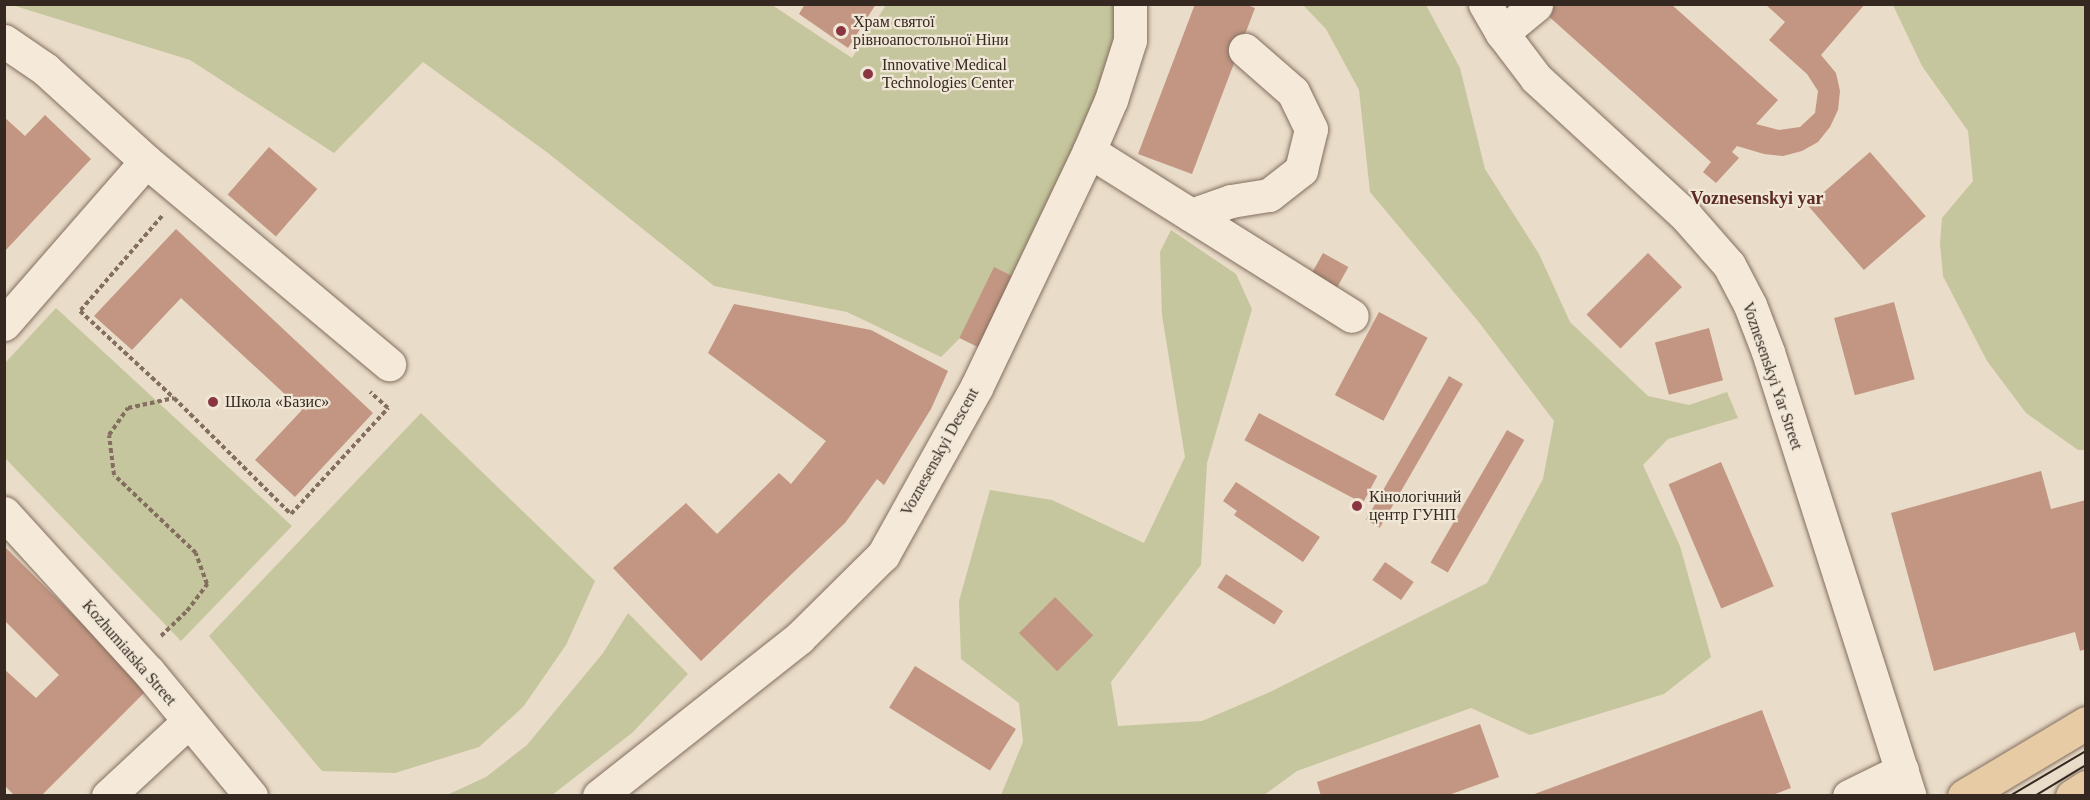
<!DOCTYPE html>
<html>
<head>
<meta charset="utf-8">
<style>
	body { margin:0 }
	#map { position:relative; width:2090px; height:800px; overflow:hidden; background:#e9dcc8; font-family:Georgia,serif }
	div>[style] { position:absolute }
	.green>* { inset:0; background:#c5c69d }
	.building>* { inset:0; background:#c29682; transform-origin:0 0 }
	.path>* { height:4px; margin-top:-2px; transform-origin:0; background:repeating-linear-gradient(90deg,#836e5f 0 4.5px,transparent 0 7.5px) }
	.roads { filter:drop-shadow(0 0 2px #836e5f) drop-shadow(0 0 2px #836e5f) }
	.minor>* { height:33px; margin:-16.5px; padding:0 16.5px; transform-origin:16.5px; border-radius:16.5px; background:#f5eada }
	.major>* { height:33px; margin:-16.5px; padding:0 16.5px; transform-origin:16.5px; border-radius:16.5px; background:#e7cba5 }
	.tram>* { height:1.5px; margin:-0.75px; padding:0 0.75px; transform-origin:0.75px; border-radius:0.75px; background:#352821 }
	.dots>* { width:16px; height:16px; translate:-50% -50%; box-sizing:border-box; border:3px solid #f1e7d7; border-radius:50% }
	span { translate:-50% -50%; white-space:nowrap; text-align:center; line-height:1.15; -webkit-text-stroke:4.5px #f1e7d7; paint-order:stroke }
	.poi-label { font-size:16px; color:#352821 }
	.left { translate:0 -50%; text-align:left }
	.street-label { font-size:16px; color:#352821 }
	.neighbourhood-label { font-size:18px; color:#5c2b26; font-weight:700 }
	.frame { position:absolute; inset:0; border:6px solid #352821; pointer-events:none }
</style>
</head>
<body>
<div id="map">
	<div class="green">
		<i style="clip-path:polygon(12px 5px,772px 5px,852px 58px,886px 5px,1118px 5px,1115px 41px,1089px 123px,1013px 276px,994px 268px,960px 338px,941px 357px,847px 312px,714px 286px,548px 153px,423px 62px,334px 153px,190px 60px)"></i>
		<i style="clip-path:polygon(1303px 5px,1426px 5px,1460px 68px,1485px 169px,1539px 254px,1570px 322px,1648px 396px,1689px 405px,1727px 392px,1738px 418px,1668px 439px,1643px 465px,1680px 546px,1711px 657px,1664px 694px,1530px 735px,1471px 708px,1297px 771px,1264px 795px,1001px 795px,1023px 742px,1019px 703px,961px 659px,959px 601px,990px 490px,1052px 500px,1144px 543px,1185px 457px,1162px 315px,1160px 252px,1171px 230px,1236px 274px,1252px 309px,1207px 463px,1201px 565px,1111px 682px,1118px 726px,1202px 721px,1270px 692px,1487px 583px,1543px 479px,1554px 421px,1478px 321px,1370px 192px,1359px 90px,1326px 29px)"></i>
		<i style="clip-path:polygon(1893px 5px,2085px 5px,2085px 450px,2078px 450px,2026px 413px,1987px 361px,1943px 276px,1940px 243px,1942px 218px,1973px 181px,1968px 131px,1922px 66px)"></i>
		<i style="clip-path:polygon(56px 308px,292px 526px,181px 641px,5px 458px,5px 363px)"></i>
		<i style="clip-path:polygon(421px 413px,595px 581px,566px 645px,523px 707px,479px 747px,395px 773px,322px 771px,209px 636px)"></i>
		<i style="clip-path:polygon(628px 613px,688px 674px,632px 733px,552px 795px,447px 795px,486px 777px,527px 745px,603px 653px)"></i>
	</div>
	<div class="building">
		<i style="clip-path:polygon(805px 4px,876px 4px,848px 48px,799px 14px)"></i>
		<i style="clip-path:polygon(1195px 4px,1245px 4px,1255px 8px,1192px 174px,1138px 154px)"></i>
		<i style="clip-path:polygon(1535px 4px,1671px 4px,1778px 100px,1756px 124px,1779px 130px,1800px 127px,1815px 113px,1818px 91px,1807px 74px,1769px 40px,1785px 22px,1765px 4px,1865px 4px,1821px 55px,1836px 73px,1840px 91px,1838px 110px,1830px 127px,1818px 142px,1802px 151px,1783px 156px,1764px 154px,1737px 146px,1732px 152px,1739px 158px,1716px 183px,1703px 172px,1711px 162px)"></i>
		<i style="clip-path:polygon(45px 115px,91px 159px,4px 252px,4px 117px,25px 136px)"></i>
		<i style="left:269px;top:147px;width:64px;height:63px;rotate:41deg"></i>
		<i style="left:1870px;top:152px;width:85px;height:82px;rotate:49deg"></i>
		<i style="clip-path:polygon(176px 229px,373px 413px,295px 497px,255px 460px,302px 410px,181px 298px,132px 350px,94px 316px)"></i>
		<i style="left:1323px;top:253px;width:29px;height:31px;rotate:29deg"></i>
		<i style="left:1648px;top:253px;width:48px;height:87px;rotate:45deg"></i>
		<i style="left:994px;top:267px;width:25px;height:79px;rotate:26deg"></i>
		<i style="left:1894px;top:302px;width:80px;height:62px;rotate:75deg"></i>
		<i style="clip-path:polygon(734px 304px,871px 330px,948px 371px,931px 409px,884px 485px,877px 479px,845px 523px,701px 661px,613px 568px,686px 503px,717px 534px,779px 473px,791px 484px,826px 441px,708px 353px)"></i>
		<i style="left:1379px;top:312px;width:55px;height:94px;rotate:28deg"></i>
		<i style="left:1709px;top:328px;width:54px;height:56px;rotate:75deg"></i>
		<i style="left:1449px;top:376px;width:16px;height:166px;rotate:30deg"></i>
		<i style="left:1259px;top:413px;width:134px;height:31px;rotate:28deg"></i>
		<i style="left:1507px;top:430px;width:20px;height:153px;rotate:30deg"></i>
		<i style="left:1721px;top:462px;width:135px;height:57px;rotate:67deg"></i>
		<i style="clip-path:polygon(2041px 471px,2051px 509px,2086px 500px,2086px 649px,2080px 651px,2075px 632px,1934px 671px,1891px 513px)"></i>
		<i style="clip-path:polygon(1236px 482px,1320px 537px,1303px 562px,1234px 515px,1237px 511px,1223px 501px)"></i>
		<i style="clip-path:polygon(4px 546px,148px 689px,41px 796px,15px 796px,4px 785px,4px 669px,36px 698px,59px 675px,4px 620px)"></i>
		<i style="left:1385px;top:562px;width:35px;height:22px;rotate:35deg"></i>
		<i style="left:1226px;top:574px;width:68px;height:16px;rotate:33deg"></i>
		<i style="left:1055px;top:597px;width:54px;height:51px;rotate:45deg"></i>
		<i style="left:915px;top:666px;width:119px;height:49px;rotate:32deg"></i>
		<i style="clip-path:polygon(1762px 710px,1791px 788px,1770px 796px,1529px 796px)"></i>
		<i style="clip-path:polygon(1480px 724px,1499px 777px,1446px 796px,1321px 796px,1317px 782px)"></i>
	</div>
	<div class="path">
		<i style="left:162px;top:216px;width:125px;rotate:130.8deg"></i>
		<i style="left:80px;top:311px;width:128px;rotate:42.8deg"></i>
		<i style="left:161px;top:636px;width:36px;rotate:-44deg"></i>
		<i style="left:187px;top:611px;width:34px;rotate:-53deg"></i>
		<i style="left:207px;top:584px;width:33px;rotate:-110deg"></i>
		<i style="left:196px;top:553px;width:113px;rotate:-136.4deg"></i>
		<i style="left:114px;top:475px;width:40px;rotate:-97.1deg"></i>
		<i style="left:109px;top:435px;width:33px;rotate:-55deg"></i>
		<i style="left:128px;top:408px;width:47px;rotate:-12.3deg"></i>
		<i style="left:174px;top:398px;width:165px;rotate:44.8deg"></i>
		<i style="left:291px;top:514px;width:144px;rotate:-47.5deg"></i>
		<i style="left:388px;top:408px;width:24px;rotate:-138deg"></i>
	</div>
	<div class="roads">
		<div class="minor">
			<i style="left:1485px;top:4px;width:34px;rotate:60deg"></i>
			<i style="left:1502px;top:33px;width:56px;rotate:52.9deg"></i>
			<i style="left:1536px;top:78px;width:204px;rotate:42.6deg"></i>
			<i style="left:1686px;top:216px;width:65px;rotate:48.7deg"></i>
			<i style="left:1729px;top:265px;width:45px;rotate:62.3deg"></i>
			<i style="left:1750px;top:305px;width:50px;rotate:69deg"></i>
			<i style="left:1768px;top:352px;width:466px;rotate:72.3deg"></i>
			<i style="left:1502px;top:33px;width:44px;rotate:-39.5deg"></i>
			<i style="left:4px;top:41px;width:50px;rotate:34.3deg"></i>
			<i style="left:45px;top:69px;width:137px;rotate:42.3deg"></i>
			<i style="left:146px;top:161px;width:317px;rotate:39.9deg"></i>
			<i style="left:1089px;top:151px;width:310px;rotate:32.1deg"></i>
			<i style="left:1191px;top:215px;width:42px;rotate:-19.3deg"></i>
			<i style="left:1231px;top:201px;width:38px;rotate:-9deg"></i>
			<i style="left:1269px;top:195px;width:41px;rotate:-38deg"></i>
			<i style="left:1301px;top:170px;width:42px;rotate:-76.3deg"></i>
			<i style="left:1311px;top:129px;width:41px;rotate:-115.9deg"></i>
			<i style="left:1293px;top:92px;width:64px;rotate:-138.8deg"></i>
			<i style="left:4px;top:324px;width:216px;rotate:-48.9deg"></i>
			<i style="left:4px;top:513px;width:214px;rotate:47.7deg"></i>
			<i style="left:148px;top:671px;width:162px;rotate:50.5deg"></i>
			<i style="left:108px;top:796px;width:109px;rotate:-42.8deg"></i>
			<i style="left:599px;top:796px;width:255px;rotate:-38.3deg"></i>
			<i style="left:799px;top:638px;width:118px;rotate:-44.7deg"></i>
			<i style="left:883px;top:555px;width:191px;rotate:-60.9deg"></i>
			<i style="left:976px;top:388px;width:263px;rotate:-64.5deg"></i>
			<i style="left:1089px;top:151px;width:56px;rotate:-66.7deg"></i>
			<i style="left:1111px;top:100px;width:63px;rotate:-72.4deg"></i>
			<i style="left:1130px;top:40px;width:36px;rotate:-90deg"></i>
			<i style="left:1849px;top:796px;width:59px;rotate:-26.1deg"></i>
		</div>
		<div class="major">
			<i style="left:1964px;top:796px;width:142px;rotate:-30.9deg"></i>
			<i style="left:2072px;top:796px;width:17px;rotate:-33deg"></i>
		</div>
	</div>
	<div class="tram">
		<i style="left:2010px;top:796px;width:88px;rotate:-30.6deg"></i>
		<i style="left:2035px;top:796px;width:60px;rotate:-31.3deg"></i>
	</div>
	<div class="dots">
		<i style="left:841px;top:31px;background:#8a3640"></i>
		<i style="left:868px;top:74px;background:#8a3640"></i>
		<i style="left:213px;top:402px;background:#8a3640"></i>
		<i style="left:1357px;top:506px;background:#8a3640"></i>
	</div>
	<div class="poi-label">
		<span class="left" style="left:853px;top:31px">Храм святої<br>рівноапостольної Ніни</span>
		<span class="left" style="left:882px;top:74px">Innovative Medical<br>Technologies Center</span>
		<span class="left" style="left:225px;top:402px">Школа «Базис»</span>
		<span class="left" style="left:1369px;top:506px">Кінологічний<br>центр ГУНП</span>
	</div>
	<div class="street-label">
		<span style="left:1772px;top:376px;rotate:71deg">Voznesenskyi Yar Street</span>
		<span style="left:940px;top:452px;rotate:-61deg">Voznesenskyi Descent</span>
		<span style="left:129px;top:653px;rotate:49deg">Kozhumiatska Street</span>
	</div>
	<div class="neighbourhood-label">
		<span style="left:1757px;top:198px">Voznesenskyi yar</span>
	</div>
	<div class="frame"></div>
</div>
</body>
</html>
